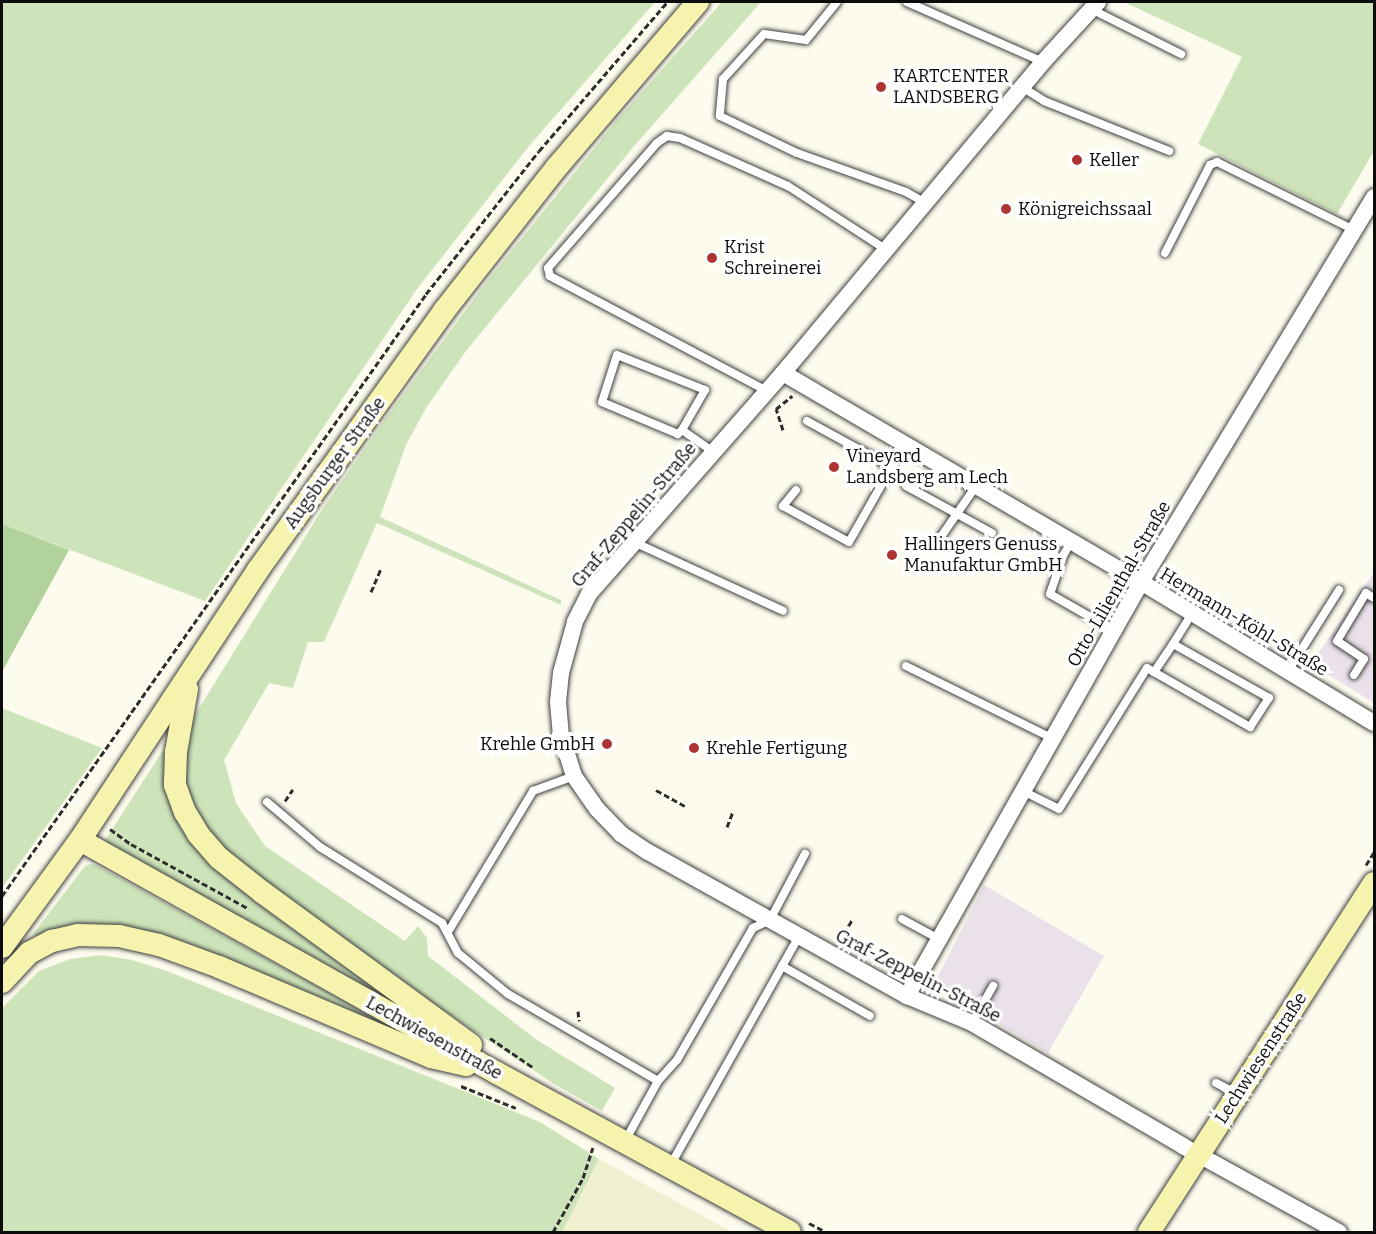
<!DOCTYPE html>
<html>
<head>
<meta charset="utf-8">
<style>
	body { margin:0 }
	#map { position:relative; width:1376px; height:1234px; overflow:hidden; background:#fdfbed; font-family:Bitter,serif }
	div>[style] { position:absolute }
	.industrial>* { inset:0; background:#eae1ea }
	.farmland>* { inset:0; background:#f0efd0 }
	.green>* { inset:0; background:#cde4ba }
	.forest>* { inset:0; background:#b1d39b }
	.path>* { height:3px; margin-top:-1.5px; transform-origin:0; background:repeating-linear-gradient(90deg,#2e2e2e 0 6px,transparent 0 9px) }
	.roads { filter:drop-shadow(0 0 2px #3f3f3f) drop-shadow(0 0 2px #3f3f3f) }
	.lane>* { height:8px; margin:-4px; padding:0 4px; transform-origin:4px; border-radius:4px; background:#fff }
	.street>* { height:16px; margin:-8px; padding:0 8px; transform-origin:8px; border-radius:8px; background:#fff }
	.secondary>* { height:22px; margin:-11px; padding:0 11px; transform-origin:11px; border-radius:11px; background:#f6f3af }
	.dots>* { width:16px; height:16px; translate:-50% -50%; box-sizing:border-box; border:3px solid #fff; border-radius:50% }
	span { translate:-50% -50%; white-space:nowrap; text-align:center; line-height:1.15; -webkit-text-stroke:6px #fff; paint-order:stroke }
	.poi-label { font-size:18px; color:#0c0c0c }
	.left { translate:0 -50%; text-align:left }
	.right { translate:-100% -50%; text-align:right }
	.street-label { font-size:18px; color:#0c0c0c }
	.frame { position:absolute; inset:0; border:3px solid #0c0c0c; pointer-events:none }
</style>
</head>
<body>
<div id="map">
	<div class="industrial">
		<i style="clip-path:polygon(1374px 572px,1374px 703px,1311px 664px)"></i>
		<i style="clip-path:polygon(984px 885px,1104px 956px,1048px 1053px,946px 993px,938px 976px)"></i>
	</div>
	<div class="farmland">
		<i style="clip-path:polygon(599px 1159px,732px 1232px,562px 1232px)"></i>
	</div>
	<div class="green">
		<i style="clip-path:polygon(2px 2px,655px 2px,529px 146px,417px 289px,205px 601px,2px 524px)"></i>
		<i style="clip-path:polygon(722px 2px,761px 2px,635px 145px,466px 351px,426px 408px,406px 445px,380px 517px,561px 600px,561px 605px,377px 523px,324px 642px,308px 642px,293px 688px,269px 683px,224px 760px,236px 803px,265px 846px,405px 941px,418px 926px,427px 938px,428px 956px,537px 1040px,615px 1088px,602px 1111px,554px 1084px,396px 979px,298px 907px,218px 843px,198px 820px,185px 785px,186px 752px,193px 718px,323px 508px,391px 411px,488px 280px,617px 120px)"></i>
		<i style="clip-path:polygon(1124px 2px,1374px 2px,1374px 151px,1337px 214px,1198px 144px,1242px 57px)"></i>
		<i style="clip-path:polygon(2px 708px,102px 748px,2px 888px)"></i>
		<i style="clip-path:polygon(163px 750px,172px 803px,404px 1008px,108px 845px,106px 839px)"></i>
		<i style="clip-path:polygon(90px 864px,96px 865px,400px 1032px,189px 944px,140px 929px,98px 925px,38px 937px,33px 934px,85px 866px)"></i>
		<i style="clip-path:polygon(101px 955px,132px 960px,167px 971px,540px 1122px,599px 1159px,562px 1232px,2px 1232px,2px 1008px,39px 971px,70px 959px)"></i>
	</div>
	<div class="forest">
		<i style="clip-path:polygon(2px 524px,69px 550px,2px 672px)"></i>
	</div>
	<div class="path">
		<i style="left:783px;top:430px;width:22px;rotate:-108deg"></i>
		<i style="left:776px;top:409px;width:21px;rotate:-39deg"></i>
		<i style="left:371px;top:592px;width:25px;rotate:-67deg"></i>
		<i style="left:656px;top:790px;width:33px;rotate:29deg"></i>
		<i style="left:285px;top:801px;width:14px;rotate:-56deg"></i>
		<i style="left:727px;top:827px;width:17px;rotate:-69deg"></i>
		<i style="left:110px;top:829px;width:26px;rotate:36deg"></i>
		<i style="left:131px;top:844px;width:135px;rotate:28.8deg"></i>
		<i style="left:1366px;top:865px;width:15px;rotate:-58deg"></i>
		<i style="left:2px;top:896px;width:736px;rotate:-54.84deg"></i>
		<i style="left:426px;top:294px;width:182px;rotate:-51.7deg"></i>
		<i style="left:539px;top:151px;width:196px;rotate:-49.3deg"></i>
		<i style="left:839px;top:941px;width:25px;rotate:-58deg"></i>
		<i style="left:578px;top:1011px;width:10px;rotate:84deg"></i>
		<i style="left:490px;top:1038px;width:53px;rotate:34.3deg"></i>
		<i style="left:461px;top:1086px;width:59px;rotate:21.8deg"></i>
		<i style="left:809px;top:1223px;width:19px;rotate:28deg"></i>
		<i style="left:553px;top:1232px;width:62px;rotate:-60.9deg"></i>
		<i style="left:583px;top:1178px;width:32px;rotate:-72deg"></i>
	</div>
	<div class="roads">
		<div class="lane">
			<i style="left:837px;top:2px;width:49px;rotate:129.2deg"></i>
			<i style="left:806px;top:40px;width:42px;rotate:-171.9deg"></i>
			<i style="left:764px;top:34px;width:61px;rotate:132.3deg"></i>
			<i style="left:723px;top:79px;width:37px;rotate:95deg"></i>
			<i style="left:720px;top:116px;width:85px;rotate:25.7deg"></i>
			<i style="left:797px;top:153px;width:116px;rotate:19.7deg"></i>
			<i style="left:906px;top:192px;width:21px;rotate:29deg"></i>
			<i style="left:907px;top:2px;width:149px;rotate:23.8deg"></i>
			<i style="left:1091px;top:9px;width:101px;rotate:26.6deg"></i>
			<i style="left:1022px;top:87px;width:26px;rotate:32deg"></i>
			<i style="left:1044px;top:101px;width:135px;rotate:21.8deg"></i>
			<i style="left:1165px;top:253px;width:99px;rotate:-62.9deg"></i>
			<i style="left:1210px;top:165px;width:8px;rotate:-23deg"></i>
			<i style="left:1217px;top:162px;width:153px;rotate:26.4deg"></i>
			<i style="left:767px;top:391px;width:246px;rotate:-152.1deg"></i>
			<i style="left:550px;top:276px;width:8px;rotate:-104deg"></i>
			<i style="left:548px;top:268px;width:166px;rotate:-48.9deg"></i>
			<i style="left:657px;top:143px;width:12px;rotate:-35deg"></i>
			<i style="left:667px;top:136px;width:13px;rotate:9deg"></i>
			<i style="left:680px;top:138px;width:118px;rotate:24deg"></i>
			<i style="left:788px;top:186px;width:116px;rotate:33deg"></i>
			<i style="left:807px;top:421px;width:96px;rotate:28.7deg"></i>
			<i style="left:682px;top:430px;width:6px;rotate:135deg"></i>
			<i style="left:678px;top:434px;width:82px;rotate:-157.2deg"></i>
			<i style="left:602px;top:402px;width:49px;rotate:-72.3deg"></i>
			<i style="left:617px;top:355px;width:95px;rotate:21.7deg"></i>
			<i style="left:705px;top:390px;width:46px;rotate:119.9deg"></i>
			<i style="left:682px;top:430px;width:38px;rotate:35deg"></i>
			<i style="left:906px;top:486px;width:98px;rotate:28.7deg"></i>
			<i style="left:796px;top:490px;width:21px;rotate:129deg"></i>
			<i style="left:783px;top:506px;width:75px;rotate:28.6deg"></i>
			<i style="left:849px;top:542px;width:113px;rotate:-60.3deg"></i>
			<i style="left:634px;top:542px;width:164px;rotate:24.8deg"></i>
			<i style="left:1071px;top:542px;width:16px;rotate:120deg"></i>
			<i style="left:1063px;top:556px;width:40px;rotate:108.9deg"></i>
			<i style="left:1050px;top:594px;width:73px;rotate:29.7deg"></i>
			<i style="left:936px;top:544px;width:70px;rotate:-55.4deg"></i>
			<i style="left:1173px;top:644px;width:34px;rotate:124deg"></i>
			<i style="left:1154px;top:672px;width:111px;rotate:29.8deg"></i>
			<i style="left:1250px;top:727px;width:35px;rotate:-57deg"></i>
			<i style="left:1269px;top:698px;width:110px;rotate:-150.6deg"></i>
			<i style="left:1173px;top:644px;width:36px;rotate:-58deg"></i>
			<i style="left:906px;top:666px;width:163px;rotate:26.3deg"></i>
			<i style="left:1288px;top:671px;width:96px;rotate:-57.8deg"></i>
			<i style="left:1354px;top:675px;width:19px;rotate:-58deg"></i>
			<i style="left:1364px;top:659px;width:32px;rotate:-146deg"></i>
			<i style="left:1337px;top:641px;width:56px;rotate:-58.9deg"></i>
			<i style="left:1366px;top:593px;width:9px;rotate:32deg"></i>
			<i style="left:1023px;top:791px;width:40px;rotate:26.6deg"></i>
			<i style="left:1059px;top:809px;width:166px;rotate:-58deg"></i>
			<i style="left:1147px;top:668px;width:8px;rotate:30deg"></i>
			<i style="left:267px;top:802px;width:70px;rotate:40.3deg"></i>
			<i style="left:320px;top:847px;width:144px;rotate:31.9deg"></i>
			<i style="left:442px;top:923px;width:34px;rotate:62deg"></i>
			<i style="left:458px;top:953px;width:65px;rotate:39.4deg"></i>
			<i style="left:508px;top:994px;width:173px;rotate:30.1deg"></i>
			<i style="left:658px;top:1081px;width:28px;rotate:-48deg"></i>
			<i style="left:677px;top:1060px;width:152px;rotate:-60.1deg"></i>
			<i style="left:753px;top:928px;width:19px;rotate:-25deg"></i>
			<i style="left:770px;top:920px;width:75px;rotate:-62.1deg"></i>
			<i style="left:902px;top:919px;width:42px;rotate:28.4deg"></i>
			<i style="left:448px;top:932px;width:165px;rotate:-58.9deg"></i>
			<i style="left:533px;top:791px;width:44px;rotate:-20.1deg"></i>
			<i style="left:782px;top:966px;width:101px;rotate:29.6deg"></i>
			<i style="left:972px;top:1023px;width:43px;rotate:-60.4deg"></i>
			<i style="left:1216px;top:1083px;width:22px;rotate:27deg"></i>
			<i style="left:625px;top:1141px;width:68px;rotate:-61.2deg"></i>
			<i style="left:670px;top:1166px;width:264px;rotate:-60.7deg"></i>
		</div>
		<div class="street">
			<i style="left:1098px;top:2px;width:81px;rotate:132.5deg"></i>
			<i style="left:1043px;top:62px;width:405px;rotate:129.9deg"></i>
			<i style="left:783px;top:373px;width:294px;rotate:131.3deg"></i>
			<i style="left:589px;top:594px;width:31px;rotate:117deg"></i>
			<i style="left:575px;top:622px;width:53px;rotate:105.4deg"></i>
			<i style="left:561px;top:673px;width:29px;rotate:96deg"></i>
			<i style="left:558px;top:702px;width:33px;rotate:85deg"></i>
			<i style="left:561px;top:735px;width:43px;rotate:72.4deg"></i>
			<i style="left:574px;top:776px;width:40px;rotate:55.1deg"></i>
			<i style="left:597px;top:809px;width:35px;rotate:46deg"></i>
			<i style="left:621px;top:834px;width:32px;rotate:34deg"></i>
			<i style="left:648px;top:852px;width:296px;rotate:29.1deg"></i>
			<i style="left:907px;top:996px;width:70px;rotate:22.6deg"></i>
			<i style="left:972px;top:1023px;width:244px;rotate:30.2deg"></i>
			<i style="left:1183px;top:1146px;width:178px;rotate:28.9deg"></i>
			<i style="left:783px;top:373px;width:415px;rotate:30.3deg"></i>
			<i style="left:1141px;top:582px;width:272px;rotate:31.2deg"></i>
			<i style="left:907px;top:996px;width:476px;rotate:-60.5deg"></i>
			<i style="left:1141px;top:582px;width:450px;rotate:-58.8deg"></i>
		</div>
		<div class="secondary">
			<i style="left:187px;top:689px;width:64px;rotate:99.9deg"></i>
			<i style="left:176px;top:752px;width:33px;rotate:92deg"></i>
			<i style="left:175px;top:785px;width:29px;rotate:70deg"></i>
			<i style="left:185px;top:812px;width:26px;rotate:59deg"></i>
			<i style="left:198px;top:834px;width:32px;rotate:49deg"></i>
			<i style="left:219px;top:858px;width:55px;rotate:38.3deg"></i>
			<i style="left:262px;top:892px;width:259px;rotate:36.2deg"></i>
			<i style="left:80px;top:840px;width:478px;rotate:29.2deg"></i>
			<i style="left:497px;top:1073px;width:333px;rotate:28.5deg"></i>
			<i style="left:2px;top:947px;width:132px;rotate:-53.9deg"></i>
			<i style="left:80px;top:840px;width:323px;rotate:-56.6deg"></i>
			<i style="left:258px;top:570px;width:319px;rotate:-54.3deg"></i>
			<i style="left:444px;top:311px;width:183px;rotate:-51.9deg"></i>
			<i style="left:557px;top:167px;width:217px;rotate:-49.5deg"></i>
			<i style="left:2px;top:982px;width:40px;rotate:-47deg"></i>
			<i style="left:29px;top:953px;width:26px;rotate:-28deg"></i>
			<i style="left:52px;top:941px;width:27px;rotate:-13deg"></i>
			<i style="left:78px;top:935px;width:41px;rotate:1.4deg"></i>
			<i style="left:119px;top:936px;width:41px;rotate:12.7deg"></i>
			<i style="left:159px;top:945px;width:64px;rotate:20.1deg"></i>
			<i style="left:219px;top:967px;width:230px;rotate:23deg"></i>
			<i style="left:431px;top:1057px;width:36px;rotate:13deg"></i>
			<i style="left:1149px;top:1232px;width:415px;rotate:-57.2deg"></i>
		</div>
	</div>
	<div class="dots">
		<i style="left:881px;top:87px;background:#ad3433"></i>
		<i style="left:1077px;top:160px;background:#ad3433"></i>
		<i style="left:1006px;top:209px;background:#ad3433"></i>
		<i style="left:712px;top:258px;background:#ad3433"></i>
		<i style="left:834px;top:467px;background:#ad3433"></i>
		<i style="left:892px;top:555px;background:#ad3433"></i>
		<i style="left:607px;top:744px;background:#ad3433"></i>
		<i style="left:694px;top:748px;background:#ad3433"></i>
	</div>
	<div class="poi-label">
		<span class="left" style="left:893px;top:87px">KARTCENTER<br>LANDSBERG</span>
		<span class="left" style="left:1089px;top:160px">Keller</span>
		<span class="left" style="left:1018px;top:209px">Königreichssaal</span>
		<span class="left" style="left:724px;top:258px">Krist<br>Schreinerei</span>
		<span class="left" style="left:846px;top:467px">Vineyard<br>Landsberg am Lech</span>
		<span class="left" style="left:904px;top:555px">Hallingers Genuss<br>Manufaktur GmbH</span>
		<span class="right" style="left:595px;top:744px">Krehle GmbH</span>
		<span class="left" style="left:706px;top:748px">Krehle Fertigung</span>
	</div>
	<div class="street-label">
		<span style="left:335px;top:463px;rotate:-54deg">Augsburger Straße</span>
		<span style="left:634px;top:515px;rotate:-50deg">Graf-Zeppelin-Straße</span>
		<span style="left:1119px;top:584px;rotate:-60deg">Otto-Lilienthal-Straße</span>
		<span style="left:1244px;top:622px;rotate:31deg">Hermann-Köhl-Straße</span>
		<span style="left:918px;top:976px;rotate:27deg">Graf-Zeppelin-Straße</span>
		<span style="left:434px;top:1038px;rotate:29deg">Lechwiesenstraße</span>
		<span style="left:1261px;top:1058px;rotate:-57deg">Lechwiesenstraße</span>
	</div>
	<div class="frame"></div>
</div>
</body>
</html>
